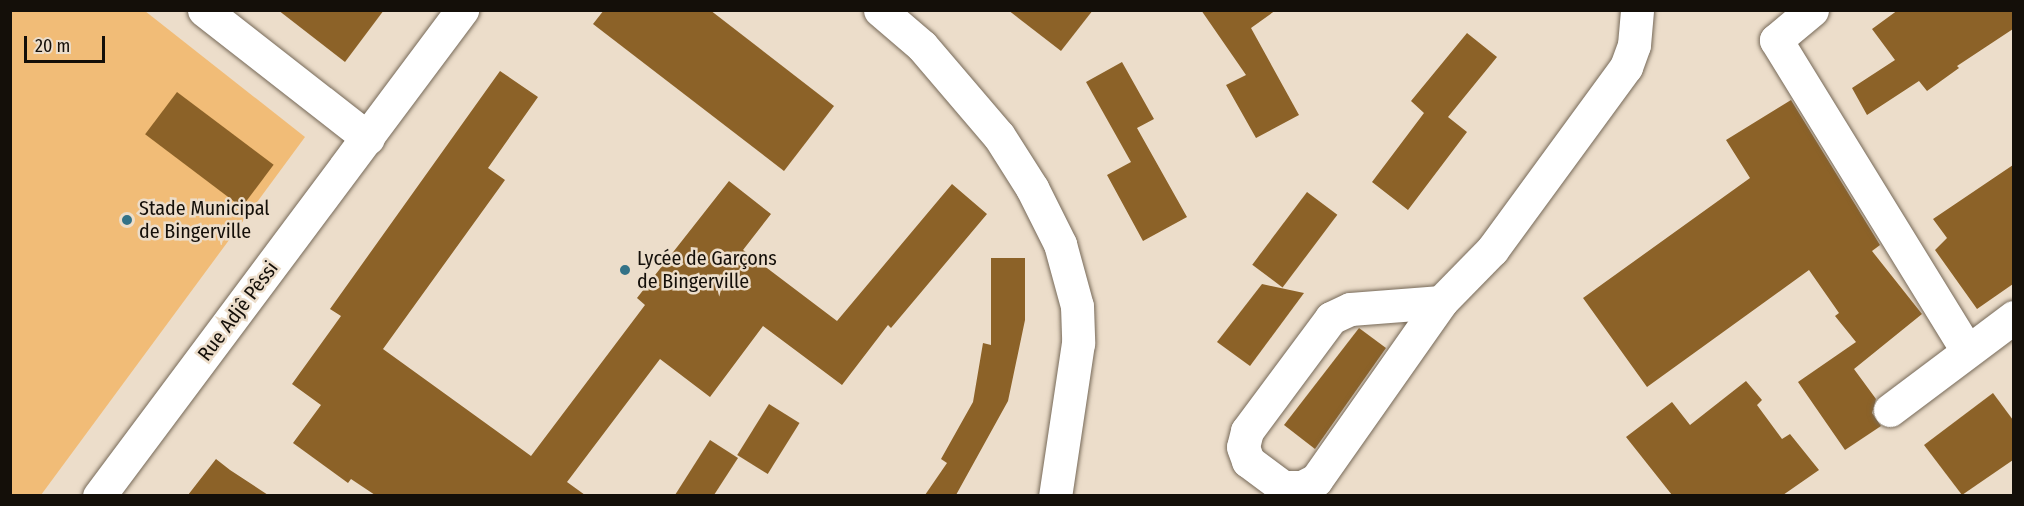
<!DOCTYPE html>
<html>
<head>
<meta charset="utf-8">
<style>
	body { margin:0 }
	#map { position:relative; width:2024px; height:506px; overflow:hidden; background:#ecddca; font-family:"Fira Sans Condensed",sans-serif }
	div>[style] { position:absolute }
	.green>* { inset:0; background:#f1bc77 }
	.building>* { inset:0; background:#8c6228; transform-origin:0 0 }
	.roads { filter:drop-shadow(0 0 2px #766958) drop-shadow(0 0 2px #766958) }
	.minor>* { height:33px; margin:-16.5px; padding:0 16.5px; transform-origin:16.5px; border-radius:16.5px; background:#fff }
	.major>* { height:33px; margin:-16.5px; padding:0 16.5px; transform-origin:16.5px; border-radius:16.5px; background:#fff }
	.dots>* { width:16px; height:16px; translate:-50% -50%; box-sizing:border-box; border:3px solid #ecddca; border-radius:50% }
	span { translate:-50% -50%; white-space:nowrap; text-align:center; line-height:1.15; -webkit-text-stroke:5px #ecddca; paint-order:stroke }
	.poi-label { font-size:20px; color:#140f09 }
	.left { translate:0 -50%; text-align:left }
	.street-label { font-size:20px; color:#140f09 }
	.frame { position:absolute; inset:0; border:12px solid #140f09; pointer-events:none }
	.scale { position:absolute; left:24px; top:36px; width:81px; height:27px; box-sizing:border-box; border:3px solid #140f09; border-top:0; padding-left:8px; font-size:18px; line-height:21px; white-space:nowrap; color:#140f09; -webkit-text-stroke:4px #ecddca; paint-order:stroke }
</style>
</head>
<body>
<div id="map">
	<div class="green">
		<i style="clip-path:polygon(10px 11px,145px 11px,305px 137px,41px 495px,11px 495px)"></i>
	</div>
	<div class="building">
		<i style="clip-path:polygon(278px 10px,384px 10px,345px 62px)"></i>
		<i style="clip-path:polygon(604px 10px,710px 10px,834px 106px,784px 171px,593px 24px)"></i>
		<i style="clip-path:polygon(1008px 10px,1093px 10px,1061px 51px)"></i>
		<i style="clip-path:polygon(1201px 10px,1276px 10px,1251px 28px,1299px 115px,1256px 138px,1226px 85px,1246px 75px)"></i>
		<i style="clip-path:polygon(1898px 10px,2013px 10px,2013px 29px,1957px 66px,1959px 68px,1927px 91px,1919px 81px,1867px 115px,1852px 88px,1895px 60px,1872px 29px)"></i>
		<i style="clip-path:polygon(1467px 33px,1497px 57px,1448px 117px,1467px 132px,1408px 210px,1372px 182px,1424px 113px,1411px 101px)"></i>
		<i style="clip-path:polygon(1122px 62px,1154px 119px,1137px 128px,1187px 217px,1143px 241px,1107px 175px,1131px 162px,1086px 82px)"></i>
		<i style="clip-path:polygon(500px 71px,538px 97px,488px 168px,505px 180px,383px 349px,531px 456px,645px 305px,637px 298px,729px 181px,771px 214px,743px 250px,837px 321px,952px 184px,987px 214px,891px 328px,888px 325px,842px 385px,763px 326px,710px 397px,660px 359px,567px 482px,585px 495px,375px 495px,351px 479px,348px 483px,293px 443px,321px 405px,292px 384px,341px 316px,330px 309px)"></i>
		<i style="left:177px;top:92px;width:121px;height:53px;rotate:37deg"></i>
		<i style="clip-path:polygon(1791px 100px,1880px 245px,1872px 251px,1922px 314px,1854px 369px,1876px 399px,1872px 413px,1881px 426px,1845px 450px,1798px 382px,1856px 342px,1835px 316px,1839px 313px,1809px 270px,1647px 387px,1583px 298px,1750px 178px,1726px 140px)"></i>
		<i style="clip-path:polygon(2013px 165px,2013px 284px,1977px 309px,1935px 250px,1947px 238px,1933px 219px)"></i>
		<i style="left:1307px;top:192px;width:38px;height:91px;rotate:37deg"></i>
		<i style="clip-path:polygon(991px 258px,1025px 258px,1025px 320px,1008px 401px,956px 495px,925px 495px,947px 463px,941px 459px,973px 402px,983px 343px,991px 345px)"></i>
		<i style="clip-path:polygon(1262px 284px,1304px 293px,1250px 366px,1217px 342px)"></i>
		<i style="clip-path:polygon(1359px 328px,1386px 348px,1315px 449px,1284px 425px)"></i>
		<i style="clip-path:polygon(1746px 381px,1762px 400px,1757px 405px,1782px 439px,1790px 434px,1819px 470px,1783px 495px,1672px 495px,1626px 437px,1672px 402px,1690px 425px)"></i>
		<i style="clip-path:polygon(1993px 393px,2013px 420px,2013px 460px,1962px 495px,1924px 445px)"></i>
		<i style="left:769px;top:404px;width:36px;height:60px;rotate:32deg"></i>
		<i style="clip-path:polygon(710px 440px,738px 458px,714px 495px,675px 495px)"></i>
		<i style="clip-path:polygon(216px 459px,230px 470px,268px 495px,188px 495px)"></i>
	</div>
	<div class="roads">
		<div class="minor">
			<i style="left:204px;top:10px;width:208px;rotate:38deg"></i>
			<i style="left:1812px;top:10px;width:47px;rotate:140.2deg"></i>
			<i style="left:1776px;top:40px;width:365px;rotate:58.4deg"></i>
			<i style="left:1441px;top:302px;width:91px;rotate:175.6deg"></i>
			<i style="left:1350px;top:309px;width:21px;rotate:155deg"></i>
			<i style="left:1331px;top:318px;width:141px;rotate:126.6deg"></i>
			<i style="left:1247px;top:431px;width:16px;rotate:104deg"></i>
			<i style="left:1243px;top:447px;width:15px;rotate:70deg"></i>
			<i style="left:1248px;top:461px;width:44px;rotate:36.6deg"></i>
			<i style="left:1283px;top:487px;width:19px"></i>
			<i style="left:1302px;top:487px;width:16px;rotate:-27deg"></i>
			<i style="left:1316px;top:480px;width:218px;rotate:-54.9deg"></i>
			<i style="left:1441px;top:302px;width:73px;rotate:-45.6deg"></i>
			<i style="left:1492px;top:250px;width:227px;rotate:-53.8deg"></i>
			<i style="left:1626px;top:67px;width:23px;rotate:-70deg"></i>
			<i style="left:1634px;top:45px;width:35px;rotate:-85deg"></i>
			<i style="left:1890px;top:410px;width:155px;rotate:-36.9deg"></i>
			<i style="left:99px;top:496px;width:607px;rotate:-53.24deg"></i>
		</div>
		<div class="major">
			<i style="left:880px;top:10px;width:55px;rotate:40.6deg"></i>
			<i style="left:922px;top:46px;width:118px;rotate:49.5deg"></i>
			<i style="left:999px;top:136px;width:62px;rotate:57.6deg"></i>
			<i style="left:1032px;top:188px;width:63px;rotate:63.4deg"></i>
			<i style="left:1060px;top:244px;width:64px;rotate:74.7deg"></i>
			<i style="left:1077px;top:306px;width:37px;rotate:88deg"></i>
			<i style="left:1078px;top:343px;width:155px;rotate:98.5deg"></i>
		</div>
	</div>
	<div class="dots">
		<i style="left:127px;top:220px;background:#337287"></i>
		<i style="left:625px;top:270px;background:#337287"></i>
	</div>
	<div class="poi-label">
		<span class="left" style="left:139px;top:220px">Stade Municipal<br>de Bingerville</span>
		<span class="left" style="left:637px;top:270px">Lycée de Garçons<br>de Bingerville</span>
	</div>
	<div class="street-label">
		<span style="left:238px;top:311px;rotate:-53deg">Rue Adjê Pêssi</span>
	</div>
	<div class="frame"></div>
	<div class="scale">20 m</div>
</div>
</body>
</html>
